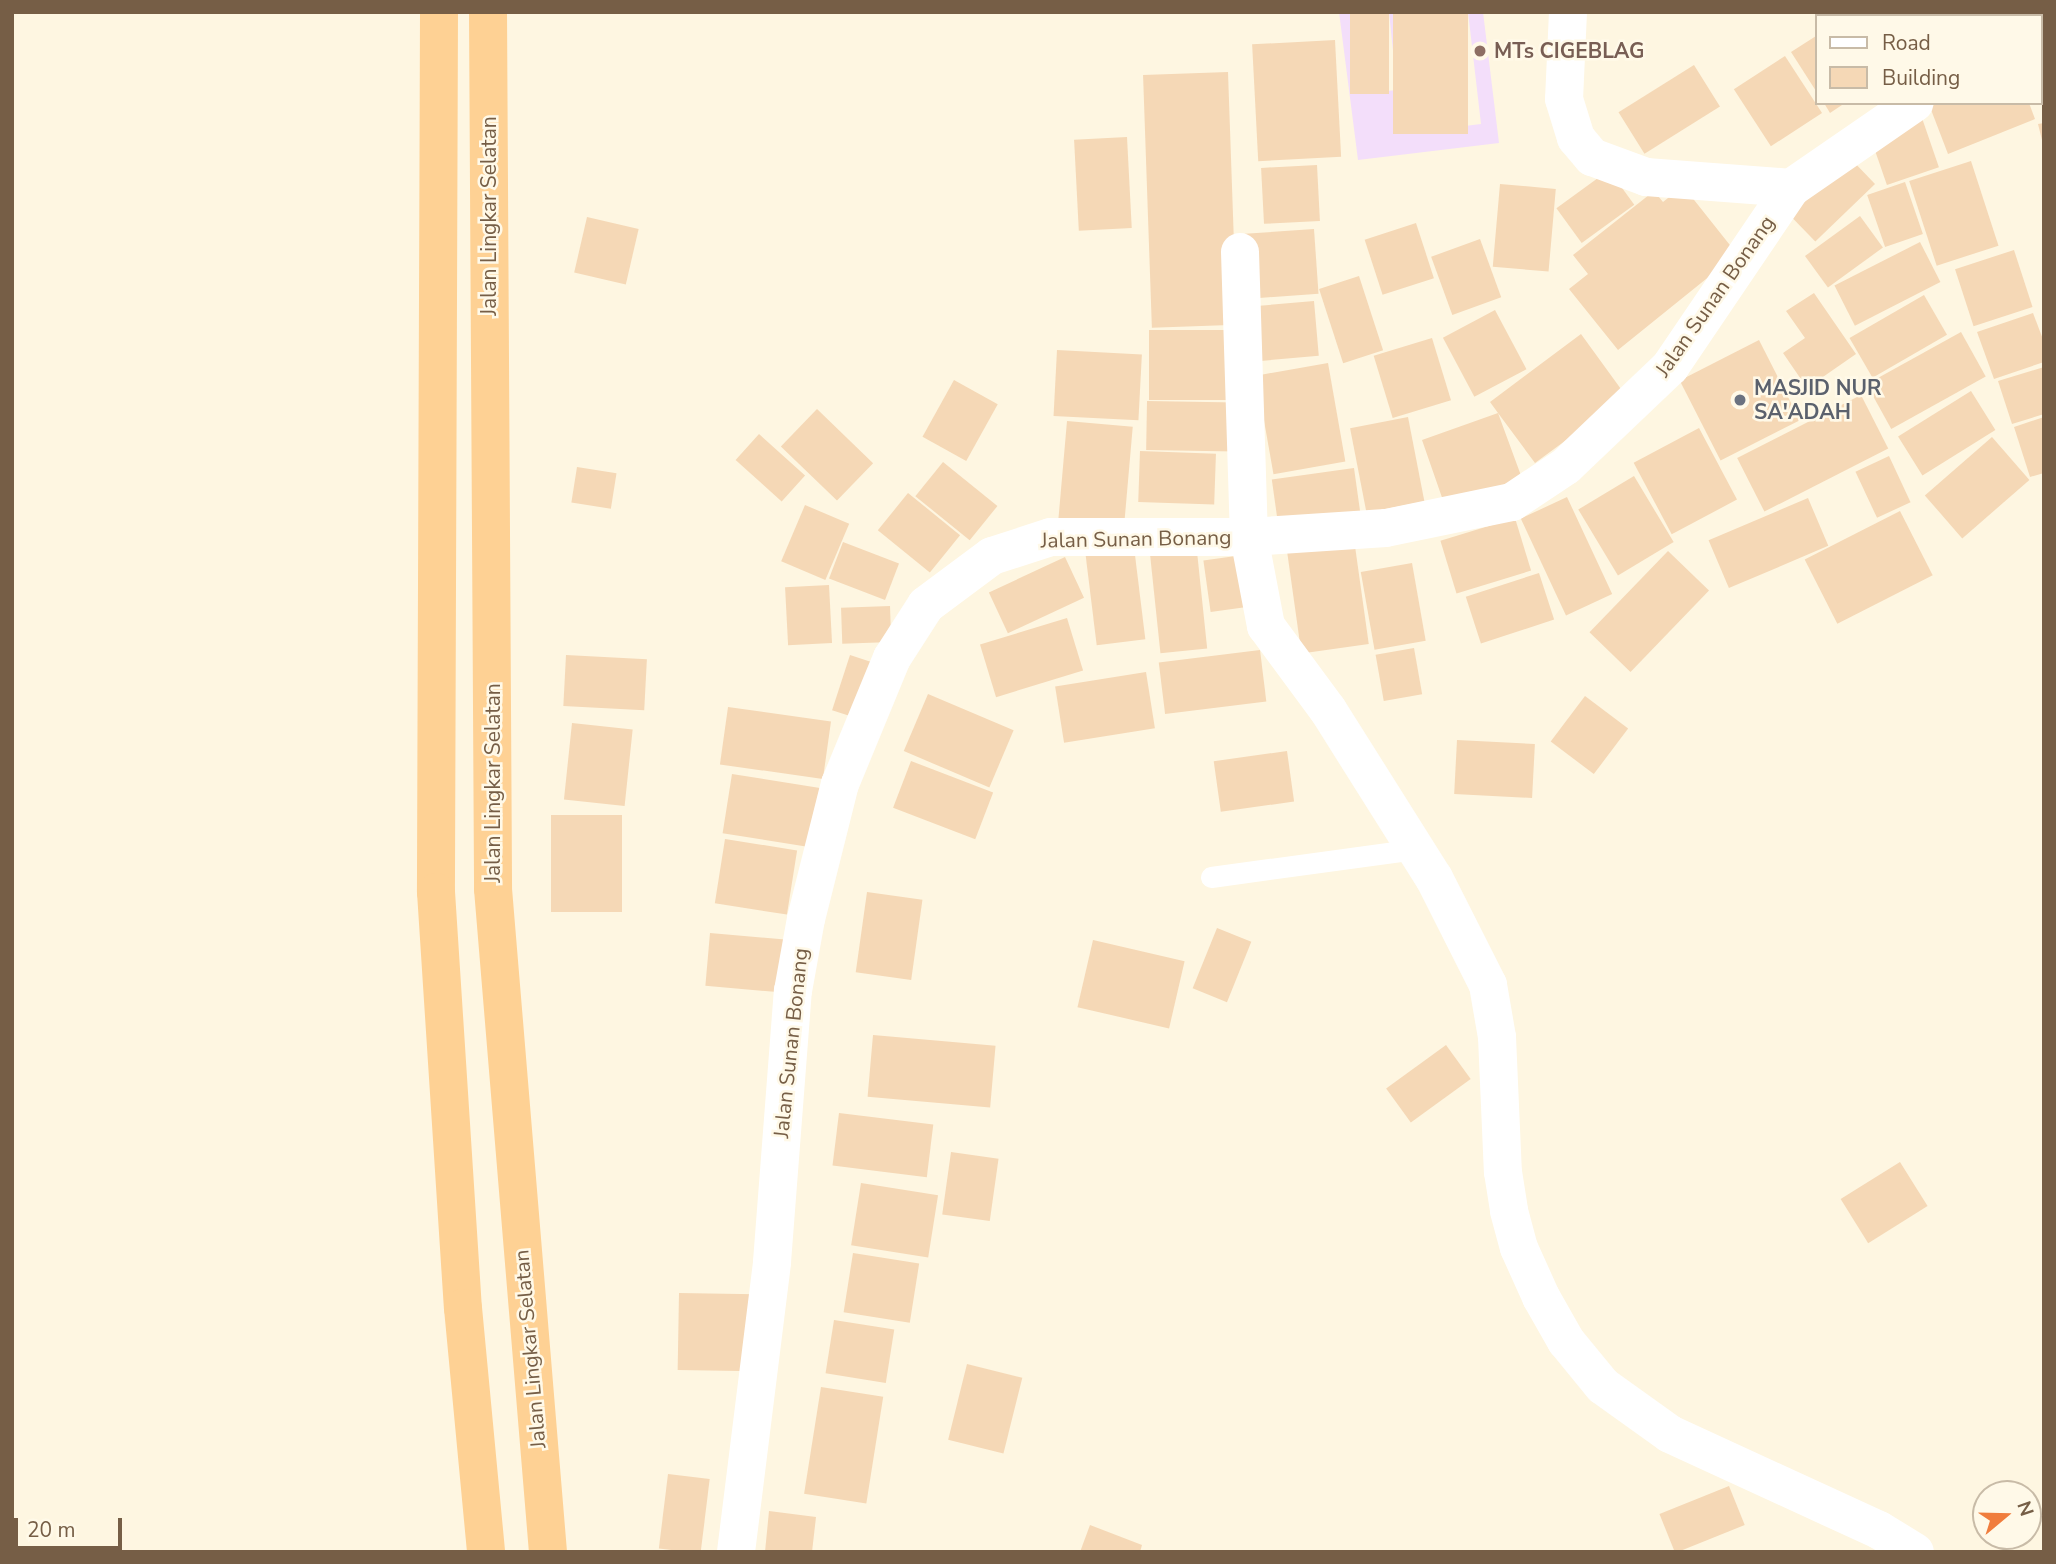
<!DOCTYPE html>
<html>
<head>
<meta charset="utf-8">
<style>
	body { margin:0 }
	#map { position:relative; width:2056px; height:1564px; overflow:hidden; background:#fef6e1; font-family:"Nunito Sans",sans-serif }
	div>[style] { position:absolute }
	.education>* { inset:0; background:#f3defa }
	.building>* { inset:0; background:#f5d8b6; transform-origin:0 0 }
	.service>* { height:21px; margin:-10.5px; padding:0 10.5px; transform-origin:10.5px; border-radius:10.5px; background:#fff }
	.minor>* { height:38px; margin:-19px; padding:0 19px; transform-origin:19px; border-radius:19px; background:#fff }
	.tertiary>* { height:38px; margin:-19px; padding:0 19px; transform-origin:19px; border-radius:19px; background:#fff }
	.trunk>* { height:38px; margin:-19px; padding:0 19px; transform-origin:19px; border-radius:19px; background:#fed194 }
	.dots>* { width:19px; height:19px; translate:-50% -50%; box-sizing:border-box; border:4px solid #fff9e8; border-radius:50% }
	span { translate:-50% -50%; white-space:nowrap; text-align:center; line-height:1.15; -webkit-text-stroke:5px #fff9e8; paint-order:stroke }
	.education-label { font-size:21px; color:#785e54; font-weight:700 }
	.left { translate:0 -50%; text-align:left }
	.street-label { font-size:21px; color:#765e46 }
	.worship-label { font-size:21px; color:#5b616d; font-weight:700 }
	.frame { position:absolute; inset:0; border:14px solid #765e46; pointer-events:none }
	.legend { position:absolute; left:1815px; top:14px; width:228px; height:91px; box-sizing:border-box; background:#fff9e8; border:2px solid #c8bba7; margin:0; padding:9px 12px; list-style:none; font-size:21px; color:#765e46 }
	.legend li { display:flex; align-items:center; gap:14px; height:35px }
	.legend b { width:35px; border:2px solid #c8bba7 }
	.north { position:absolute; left:1972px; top:1480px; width:70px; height:70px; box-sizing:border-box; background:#fff9e8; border:2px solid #c8bba7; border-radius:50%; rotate:71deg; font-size:19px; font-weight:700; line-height:28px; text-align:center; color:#765e46 }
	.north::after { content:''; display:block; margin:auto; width:24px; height:32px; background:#f07d3d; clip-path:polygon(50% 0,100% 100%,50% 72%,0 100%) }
	.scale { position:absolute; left:14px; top:1518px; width:108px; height:32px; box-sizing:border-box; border:4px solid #765e46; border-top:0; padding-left:9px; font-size:21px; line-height:24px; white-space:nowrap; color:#765e46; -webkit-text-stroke:5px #fff9e8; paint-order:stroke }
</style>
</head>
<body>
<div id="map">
	<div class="education">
		<i style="clip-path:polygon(1339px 12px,1350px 12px,1358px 94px,1397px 90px,1389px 12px,1393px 12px,1408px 133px,1481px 124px,1468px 12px,1483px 12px,1499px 143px,1358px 160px)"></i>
	</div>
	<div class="building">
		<i style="left:1350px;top:12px;width:39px;height:82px"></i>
		<i style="left:1393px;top:12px;width:75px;height:122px"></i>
		<i style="left:1852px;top:12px;width:118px;height:6px"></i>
		<i style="clip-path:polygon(1816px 36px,1816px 91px,1791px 52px)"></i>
		<i style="left:1335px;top:40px;width:117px;height:83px;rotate:87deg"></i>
		<i style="clip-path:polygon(2044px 49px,2044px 89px,2043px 89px,2040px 50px)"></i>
		<i style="left:1785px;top:56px;width:68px;height:61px;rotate:57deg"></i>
		<i style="left:1694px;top:65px;width:49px;height:89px;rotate:58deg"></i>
		<i style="left:1228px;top:72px;width:253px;height:85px;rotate:88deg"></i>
		<i style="clip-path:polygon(1824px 103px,1845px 103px,1830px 113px)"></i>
		<i style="clip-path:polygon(1938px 103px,2029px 103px,2035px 119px,1948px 154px,1930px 107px)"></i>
		<i style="left:1922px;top:118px;width:52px;height:55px;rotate:71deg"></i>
		<i style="clip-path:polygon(2044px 123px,2044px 144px,2043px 144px,2038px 124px)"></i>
		<i style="left:1127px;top:137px;width:91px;height:53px;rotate:87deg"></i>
		<i style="left:1850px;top:158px;width:36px;height:83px;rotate:46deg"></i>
		<i style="left:1971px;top:161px;width:89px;height:65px;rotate:72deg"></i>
		<i style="left:1317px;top:165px;width:56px;height:56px;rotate:87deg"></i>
		<i style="left:1609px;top:170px;width:43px;height:65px;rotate:54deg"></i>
		<i style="left:1905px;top:182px;width:55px;height:40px;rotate:71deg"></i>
		<i style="left:1500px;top:184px;width:56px;height:83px;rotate:5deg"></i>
		<i style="clip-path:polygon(1683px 186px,1737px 254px,1618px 350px,1569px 289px,1588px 274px,1573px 255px,1654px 191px,1663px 202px)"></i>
		<i style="left:1860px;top:216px;width:39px;height:68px;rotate:54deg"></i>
		<i style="left:587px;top:217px;width:53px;height:57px;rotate:13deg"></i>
		<i style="left:1416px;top:223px;width:58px;height:54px;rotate:72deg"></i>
		<i style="left:1314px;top:229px;width:65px;height:69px;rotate:86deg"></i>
		<i style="left:1480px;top:239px;width:62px;height:52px;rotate:70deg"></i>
		<i style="left:1920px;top:242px;width:45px;height:96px;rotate:63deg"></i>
		<i style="left:2014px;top:250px;width:60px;height:62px;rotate:72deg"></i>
		<i style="left:1359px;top:276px;width:78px;height:42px;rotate:72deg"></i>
		<i style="clip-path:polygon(1814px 293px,1856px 354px,1807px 388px,1783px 353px,1805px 338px,1786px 311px)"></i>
		<i style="left:1924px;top:295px;width:46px;height:86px;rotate:60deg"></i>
		<i style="left:1314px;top:301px;width:55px;height:70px;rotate:85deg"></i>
		<i style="left:1495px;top:310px;width:67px;height:59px;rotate:62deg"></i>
		<i style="clip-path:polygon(2033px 313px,2044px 342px,2044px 362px,1994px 379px,1977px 332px)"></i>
		<i style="left:1149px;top:330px;width:81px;height:70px"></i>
		<i style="left:1961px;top:332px;width:51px;height:108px;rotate:61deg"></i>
		<i style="clip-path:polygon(1581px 334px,1626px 396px,1535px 463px,1498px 413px,1523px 481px,1446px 509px,1422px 440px,1498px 413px,1490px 402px)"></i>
		<i style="left:1432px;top:338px;width:65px;height:61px;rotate:73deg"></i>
		<i style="left:1759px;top:340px;width:90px;height:89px;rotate:63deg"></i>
		<i style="left:1057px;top:350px;width:85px;height:66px;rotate:3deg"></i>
		<i style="left:1328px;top:363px;width:100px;height:73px;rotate:80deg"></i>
		<i style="clip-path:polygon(2044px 367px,2044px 414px,2012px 424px,1998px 381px)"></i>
		<i style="left:954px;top:380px;width:50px;height:65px;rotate:29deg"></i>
		<i style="left:1971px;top:391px;width:46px;height:86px;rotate:58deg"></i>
		<i style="left:1861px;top:395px;width:60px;height:139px;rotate:63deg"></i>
		<i style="left:1147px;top:401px;width:89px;height:49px;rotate:1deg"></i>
		<i style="left:817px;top:409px;width:78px;height:52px;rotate:44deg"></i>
		<i style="left:1408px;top:417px;width:86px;height:59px;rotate:79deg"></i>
		<i style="clip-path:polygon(2044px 417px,2044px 473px,2030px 477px,2014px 427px)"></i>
		<i style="left:1067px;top:421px;width:66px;height:99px;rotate:5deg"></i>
		<i style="left:1699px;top:428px;width:81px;height:74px;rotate:62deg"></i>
		<i style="left:759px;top:434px;width:62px;height:35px;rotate:42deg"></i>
		<i style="left:1992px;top:437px;width:57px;height:89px;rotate:49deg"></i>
		<i style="left:1140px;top:451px;width:76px;height:51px;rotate:2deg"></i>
		<i style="left:1889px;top:456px;width:51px;height:37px;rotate:65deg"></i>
		<i style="left:943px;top:462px;width:70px;height:44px;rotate:39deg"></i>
		<i style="left:577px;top:467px;width:40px;height:36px;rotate:9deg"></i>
		<i style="left:1354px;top:468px;width:49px;height:83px;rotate:82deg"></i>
		<i style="left:1634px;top:476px;width:77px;height:65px;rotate:59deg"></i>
		<i style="left:908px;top:493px;width:67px;height:48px;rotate:39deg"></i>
		<i style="left:1567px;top:497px;width:107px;height:51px;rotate:65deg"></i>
		<i style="left:1808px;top:498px;width:52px;height:108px;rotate:67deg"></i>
		<i style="left:805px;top:505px;width:48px;height:61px;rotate:23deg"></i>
		<i style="left:1900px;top:511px;width:72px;height:107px;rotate:63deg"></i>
		<i style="left:1515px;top:518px;width:55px;height:78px;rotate:73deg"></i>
		<i style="left:1354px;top:539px;width:106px;height:68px;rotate:82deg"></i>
		<i style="left:843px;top:542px;width:60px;height:39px;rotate:21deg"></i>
		<i style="left:1196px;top:542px;width:107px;height:47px;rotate:84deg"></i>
		<i style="left:1134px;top:547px;width:93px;height:49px;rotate:83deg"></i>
		<i style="left:1668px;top:551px;width:57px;height:113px;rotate:44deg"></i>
		<i style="left:1243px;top:555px;width:52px;height:40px;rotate:82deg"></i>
		<i style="left:1065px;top:557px;width:45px;height:84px;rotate:65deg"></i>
		<i style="left:1412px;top:563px;width:79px;height:52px;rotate:80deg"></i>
		<i style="left:1539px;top:573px;width:49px;height:77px;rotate:72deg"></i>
		<i style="left:829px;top:585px;width:58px;height:44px;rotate:87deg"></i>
		<i style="left:890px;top:606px;width:36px;height:49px;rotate:88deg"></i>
		<i style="left:1067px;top:618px;width:55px;height:91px;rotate:73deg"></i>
		<i style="left:1414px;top:648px;width:47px;height:39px;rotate:80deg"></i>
		<i style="left:1260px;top:650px;width:52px;height:102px;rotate:83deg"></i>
		<i style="left:566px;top:655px;width:81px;height:51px;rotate:3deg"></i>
		<i style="left:850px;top:655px;width:32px;height:58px;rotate:18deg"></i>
		<i style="left:1146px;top:672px;width:57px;height:92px;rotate:81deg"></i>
		<i style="left:928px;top:694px;width:93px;height:62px;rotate:23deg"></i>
		<i style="left:1585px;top:696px;width:54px;height:57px;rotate:37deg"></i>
		<i style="left:728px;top:707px;width:104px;height:58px;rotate:8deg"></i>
		<i style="left:572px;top:723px;width:61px;height:77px;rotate:6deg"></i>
		<i style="left:1457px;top:740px;width:78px;height:54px;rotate:3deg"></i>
		<i style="left:1287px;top:751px;width:51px;height:74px;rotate:82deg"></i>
		<i style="left:911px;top:761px;width:88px;height:50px;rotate:21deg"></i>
		<i style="left:732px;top:774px;width:89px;height:60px;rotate:9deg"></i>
		<i style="left:551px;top:815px;width:71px;height:97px"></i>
		<i style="left:725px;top:839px;width:73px;height:65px;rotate:9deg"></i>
		<i style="left:867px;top:892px;width:56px;height:81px;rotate:8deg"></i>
		<i style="left:1217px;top:928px;width:37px;height:65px;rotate:22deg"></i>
		<i style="left:710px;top:933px;width:81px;height:53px;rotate:5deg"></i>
		<i style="left:1093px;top:940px;width:94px;height:69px;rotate:13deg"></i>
		<i style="left:873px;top:1035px;width:123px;height:62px;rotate:5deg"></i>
		<i style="left:1446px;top:1045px;width:42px;height:74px;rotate:54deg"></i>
		<i style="left:839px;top:1113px;width:95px;height:53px;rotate:7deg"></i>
		<i style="left:951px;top:1152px;width:48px;height:63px;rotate:8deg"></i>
		<i style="left:1900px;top:1162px;width:52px;height:70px;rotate:58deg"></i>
		<i style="left:861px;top:1183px;width:78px;height:63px;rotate:9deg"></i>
		<i style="left:853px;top:1253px;width:67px;height:60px;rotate:9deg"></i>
		<i style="left:679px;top:1293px;width:77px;height:77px;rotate:1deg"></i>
		<i style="left:834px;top:1320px;width:61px;height:54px;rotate:9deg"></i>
		<i style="left:967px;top:1364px;width:57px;height:78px;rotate:14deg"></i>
		<i style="left:821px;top:1387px;width:63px;height:108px;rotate:9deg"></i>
		<i style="left:668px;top:1474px;width:42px;height:75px;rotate:7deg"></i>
		<i style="left:1729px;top:1486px;width:42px;height:75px;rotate:68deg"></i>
		<i style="clip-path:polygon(769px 1511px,816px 1517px,812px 1552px,765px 1552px)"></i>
		<i style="clip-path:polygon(1090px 1525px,1142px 1545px,1140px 1552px,1080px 1552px)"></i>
	</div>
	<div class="service">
		<i style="left:1211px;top:877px;width:206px;rotate:-7.8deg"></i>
	</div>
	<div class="minor">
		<i style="left:1568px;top:12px;width:87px;rotate:92.6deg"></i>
		<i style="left:1564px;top:99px;width:41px;rotate:72.9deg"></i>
		<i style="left:1576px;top:138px;width:25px;rotate:50deg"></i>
		<i style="left:1592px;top:157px;width:58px;rotate:20.3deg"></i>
		<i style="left:1646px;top:177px;width:145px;rotate:4.3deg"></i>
		<i style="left:1240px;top:252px;width:285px;rotate:88.2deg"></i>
		<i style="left:1249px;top:537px;width:91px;rotate:79.2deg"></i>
		<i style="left:1266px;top:626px;width:104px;rotate:53.6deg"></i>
		<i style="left:1328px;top:710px;width:199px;rotate:57.8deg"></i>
		<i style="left:1434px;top:878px;width:120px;rotate:63.2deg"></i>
		<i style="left:1488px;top:985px;width:53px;rotate:80.2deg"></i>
		<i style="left:1497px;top:1037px;width:135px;rotate:87.5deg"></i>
		<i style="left:1503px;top:1172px;width:39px;rotate:81deg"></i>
		<i style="left:1509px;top:1211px;width:38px;rotate:75deg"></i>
		<i style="left:1519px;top:1248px;width:54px;rotate:65.8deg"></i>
		<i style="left:1541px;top:1297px;width:51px;rotate:60.4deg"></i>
		<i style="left:1566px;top:1341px;width:58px;rotate:50.6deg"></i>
		<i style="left:1603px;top:1386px;width:82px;rotate:35.6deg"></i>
		<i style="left:1670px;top:1434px;width:230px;rotate:24.7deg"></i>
		<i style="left:1879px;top:1530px;width:42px;rotate:31.4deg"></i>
	</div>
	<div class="tertiary">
		<i style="left:2040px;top:34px;width:4px;rotate:-14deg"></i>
		<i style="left:736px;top:1552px;width:292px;rotate:-82.9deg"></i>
		<i style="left:772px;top:1262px;width:272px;rotate:-85.6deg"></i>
		<i style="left:793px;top:991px;width:73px;rotate:-79.8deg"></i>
		<i style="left:806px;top:919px;width:139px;rotate:-75.9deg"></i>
		<i style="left:840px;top:784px;width:136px;rotate:-67.6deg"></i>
		<i style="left:892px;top:658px;width:63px;rotate:-57.3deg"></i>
		<i style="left:926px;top:605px;width:82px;rotate:-36.6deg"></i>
		<i style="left:992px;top:556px;width:62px;rotate:-17.9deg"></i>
		<i style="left:1051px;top:537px;width:198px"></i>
		<i style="left:1249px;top:537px;width:137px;rotate:-3.8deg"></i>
		<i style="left:1386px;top:528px;width:129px;rotate:-11.7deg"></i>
		<i style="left:1512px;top:502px;width:65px;rotate:-33.7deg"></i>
		<i style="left:1566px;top:466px;width:144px;rotate:-43.6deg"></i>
		<i style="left:1670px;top:367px;width:216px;rotate:-55.9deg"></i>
		<i style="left:1791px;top:188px;width:150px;rotate:-34.6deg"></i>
	</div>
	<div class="trunk">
		<i style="left:439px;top:12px;width:880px;rotate:90.2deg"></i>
		<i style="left:436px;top:892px;width:417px;rotate:86.3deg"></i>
		<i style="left:463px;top:1308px;width:245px;rotate:84.6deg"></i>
		<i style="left:488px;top:12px;width:877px;rotate:89.67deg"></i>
		<i style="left:493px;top:889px;width:665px;rotate:85.26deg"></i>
	</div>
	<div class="dots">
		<i style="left:1480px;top:51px;background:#8d6e63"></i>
		<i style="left:1740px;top:400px;background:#6b7280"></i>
	</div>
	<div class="education-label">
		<span class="left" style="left:1494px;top:51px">MTs CIGEBLAG</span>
	</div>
	<div class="street-label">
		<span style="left:489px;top:216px;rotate:-90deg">Jalan Lingkar Selatan</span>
		<span style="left:1715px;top:296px;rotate:-55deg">Jalan Sunan Bonang</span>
		<span style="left:1136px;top:539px;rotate:-1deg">Jalan Sunan Bonang</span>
		<span style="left:493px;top:783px;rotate:-90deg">Jalan Lingkar Selatan</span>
		<span style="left:791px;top:1043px;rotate:-84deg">Jalan Sunan Bonang</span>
		<span style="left:530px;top:1349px;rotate:-95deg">Jalan Lingkar Selatan</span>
	</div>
	<div class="worship-label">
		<span class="left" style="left:1754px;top:400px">MASJID NUR<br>SA'ADAH</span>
	</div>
	<div class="frame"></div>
	<ul class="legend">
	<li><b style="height:9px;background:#fff"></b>Road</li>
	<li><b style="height:19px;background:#f5d8b6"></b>Building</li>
	</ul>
	<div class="north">N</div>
	<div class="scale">20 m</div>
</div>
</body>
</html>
